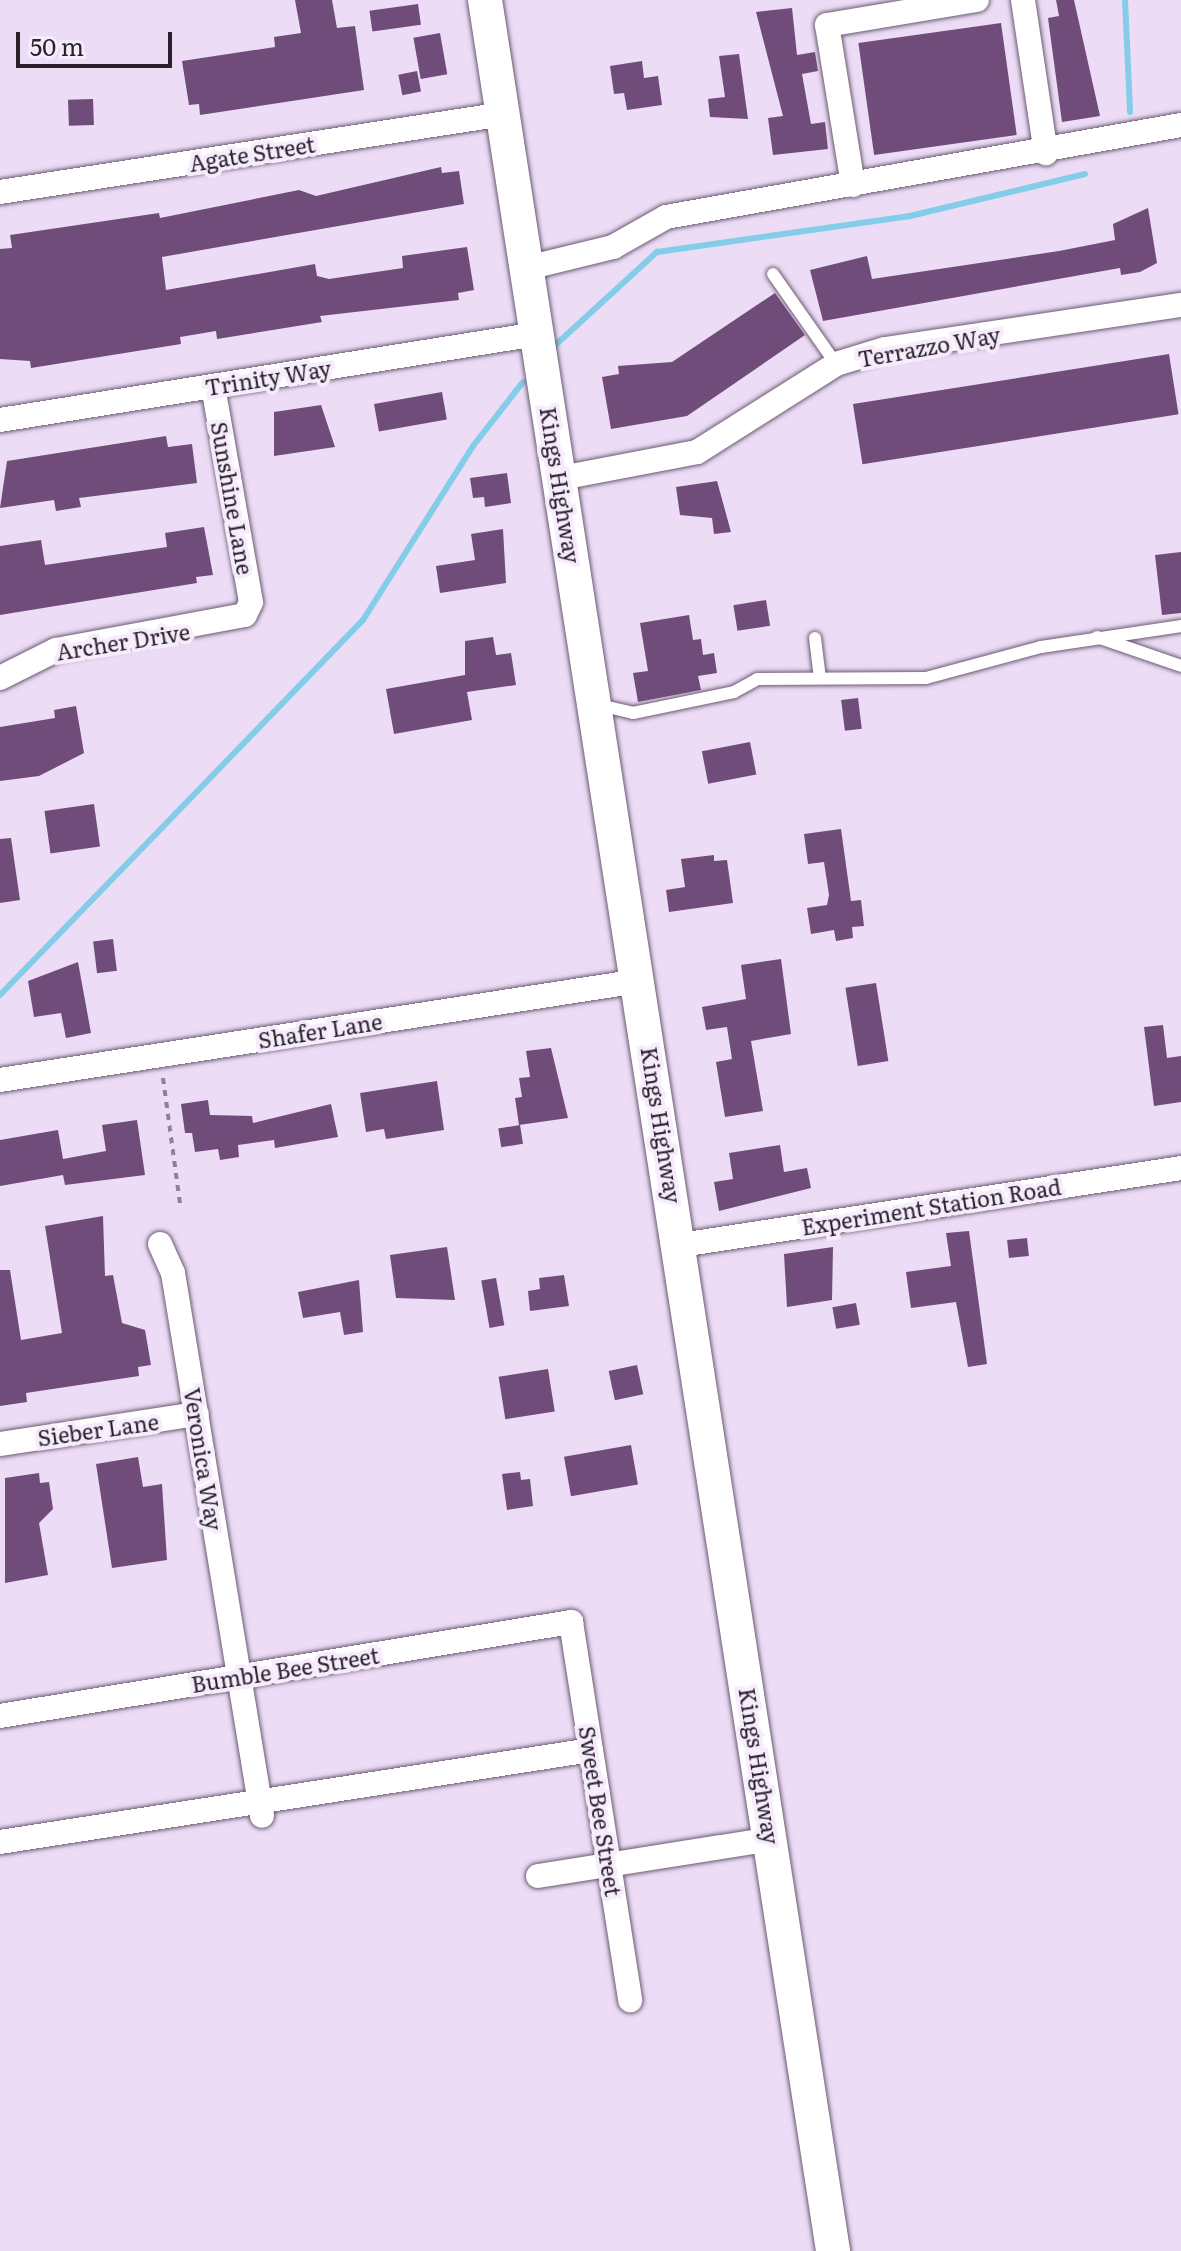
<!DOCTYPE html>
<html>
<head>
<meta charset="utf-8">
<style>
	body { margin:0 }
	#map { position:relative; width:1181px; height:2251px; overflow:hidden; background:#eddcf6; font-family:Literata,serif }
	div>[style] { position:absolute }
	.stream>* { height:6px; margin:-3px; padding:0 3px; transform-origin:3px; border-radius:3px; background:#83cde9 }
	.building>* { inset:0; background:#704c7a; transform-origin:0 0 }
	.path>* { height:4px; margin-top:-2px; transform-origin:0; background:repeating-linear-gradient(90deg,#8e8294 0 6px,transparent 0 12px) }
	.roads { filter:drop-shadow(0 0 2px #6a5b72) drop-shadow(0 0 2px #6a5b72) }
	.lane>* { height:12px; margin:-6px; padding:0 6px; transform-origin:6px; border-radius:6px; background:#fff }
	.street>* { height:24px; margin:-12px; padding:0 12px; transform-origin:12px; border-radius:12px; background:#fff }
	.secondary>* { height:34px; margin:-17px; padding:0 17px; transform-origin:17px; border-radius:17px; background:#fff }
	span { translate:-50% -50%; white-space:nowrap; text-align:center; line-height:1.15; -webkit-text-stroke:8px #f6ecfc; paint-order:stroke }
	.street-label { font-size:22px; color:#29222c }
	.scale { position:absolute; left:16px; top:32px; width:156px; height:36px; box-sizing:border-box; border:4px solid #29222c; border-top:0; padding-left:10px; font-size:24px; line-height:28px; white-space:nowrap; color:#29222c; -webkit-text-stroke:6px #f6ecfc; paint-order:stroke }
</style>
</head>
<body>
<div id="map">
	<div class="stream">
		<i style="left:1125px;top:0;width:112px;rotate:87.4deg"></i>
		<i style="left:551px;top:349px;width:144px;rotate:-42.5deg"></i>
		<i style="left:657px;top:252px;width:256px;rotate:-8.1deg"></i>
		<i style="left:910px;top:216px;width:180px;rotate:-13.5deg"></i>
		<i style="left:0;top:995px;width:522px;rotate:-45.93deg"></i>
		<i style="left:363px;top:620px;width:206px;rotate:-57.7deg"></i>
		<i style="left:473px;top:446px;width:81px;rotate:-52deg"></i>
	</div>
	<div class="building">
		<i style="clip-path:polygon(295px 0,332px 0,337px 28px,355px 26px,364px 90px,200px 115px,199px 104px,189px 105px,182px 61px,275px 47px,274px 37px,301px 33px)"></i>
		<i style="clip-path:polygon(1056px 0,1074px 0,1100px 116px,1062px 122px,1048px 18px,1059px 16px)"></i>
		<i style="left:418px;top:4px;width:21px;height:49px;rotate:82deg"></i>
		<i style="clip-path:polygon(792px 8px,797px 55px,815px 52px,818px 71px,802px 74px,811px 124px,825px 122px,828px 149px,773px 155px,768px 118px,783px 116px,756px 12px)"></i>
		<i style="left:1001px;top:23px;width:113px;height:144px;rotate:82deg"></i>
		<i style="left:440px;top:33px;width:42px;height:27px;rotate:80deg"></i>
		<i style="clip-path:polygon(739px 54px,748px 119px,710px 117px,708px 99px,725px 97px,719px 56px)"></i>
		<i style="clip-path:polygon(642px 61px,644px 78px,658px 76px,662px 105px,627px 110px,624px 93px,614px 94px,610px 66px)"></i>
		<i style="left:417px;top:71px;width:21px;height:19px;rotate:79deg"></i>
		<i style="left:93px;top:99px;width:26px;height:25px;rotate:88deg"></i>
		<i style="clip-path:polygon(441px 167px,442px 173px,459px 171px,464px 204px,162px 257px,166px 290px,315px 264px,317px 276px,329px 279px,403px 268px,402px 256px,467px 247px,474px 290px,458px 293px,459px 300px,320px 316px,322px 322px,217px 339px,216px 331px,180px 337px,181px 344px,31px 368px,30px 361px,0 359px,0 249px,12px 248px,10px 235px,159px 213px,160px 218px,299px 190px,316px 196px)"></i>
		<i style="clip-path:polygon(1148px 208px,1157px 263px,1140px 272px,1121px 275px,1120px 268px,823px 321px,810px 270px,867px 256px,872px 279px,1059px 251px,1115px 240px,1113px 224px)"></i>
		<i style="clip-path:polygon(775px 293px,805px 335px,687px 416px,611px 429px,602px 377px,619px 374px,618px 366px,672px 362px)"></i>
		<i style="left:1169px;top:354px;width:61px;height:320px;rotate:81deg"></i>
		<i style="left:442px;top:392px;width:28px;height:69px;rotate:80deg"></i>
		<i style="clip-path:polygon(321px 405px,335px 447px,274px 456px,274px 412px)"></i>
		<i style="clip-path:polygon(166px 436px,168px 447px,192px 444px,197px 483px,79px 498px,81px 507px,56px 511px,54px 500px,0 508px,7px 461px)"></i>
		<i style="clip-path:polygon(507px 473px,511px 503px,485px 507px,484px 497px,473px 498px,470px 478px)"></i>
		<i style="clip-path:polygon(717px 481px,731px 532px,714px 534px,712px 518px,680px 515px,676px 487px)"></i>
		<i style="clip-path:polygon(204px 527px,213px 575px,196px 577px,197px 583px,0 615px,0 546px,41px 540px,45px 565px,167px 547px,165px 533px)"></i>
		<i style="clip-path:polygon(503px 529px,506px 583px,440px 593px,436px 566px,475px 560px,471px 534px)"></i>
		<i style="clip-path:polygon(1181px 552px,1181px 613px,1162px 615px,1155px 555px)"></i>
		<i style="left:766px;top:600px;width:26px;height:33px;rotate:81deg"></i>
		<i style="clip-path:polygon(689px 615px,693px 640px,701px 639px,703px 655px,714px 653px,717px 673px,698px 676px,701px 690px,638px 702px,633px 673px,648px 671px,640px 623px)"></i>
		<i style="clip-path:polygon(493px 637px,496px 655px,511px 653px,516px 685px,467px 692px,472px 720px,394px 734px,386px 689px,465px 675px,465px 641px)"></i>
		<i style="left:858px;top:698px;width:31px;height:17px;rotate:83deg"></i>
		<i style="clip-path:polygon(76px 706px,84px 753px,39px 776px,0 781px,0 727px,55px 718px,54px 710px)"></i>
		<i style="left:750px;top:742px;width:33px;height:49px;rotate:79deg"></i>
		<i style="left:94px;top:804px;width:43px;height:50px;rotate:82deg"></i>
		<i style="clip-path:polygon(841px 829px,851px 901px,861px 900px,864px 926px,852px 927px,853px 938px,836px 941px,834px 930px,811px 934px,807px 908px,827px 905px,829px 895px,824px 862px,808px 864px,804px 834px)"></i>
		<i style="clip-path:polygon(11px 838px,20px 900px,0 903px,0 839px)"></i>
		<i style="clip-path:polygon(714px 855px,714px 861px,727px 860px,733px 903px,669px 912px,666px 890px,685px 887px,681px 859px)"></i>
		<i style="left:113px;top:939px;width:32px;height:20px;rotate:83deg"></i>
		<i style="clip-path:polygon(781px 959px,791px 1034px,751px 1041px,763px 1111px,725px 1117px,716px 1062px,732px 1059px,727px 1027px,706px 1030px,702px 1007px,746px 999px,741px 965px)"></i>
		<i style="clip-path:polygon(78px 962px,91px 1033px,66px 1038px,61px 1013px,34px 1017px,28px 981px)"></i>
		<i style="left:876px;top:983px;width:79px;height:31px;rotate:81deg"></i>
		<i style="clip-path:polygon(1163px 1025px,1167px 1058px,1181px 1056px,1181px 1102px,1154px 1106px,1144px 1027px)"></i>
		<i style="clip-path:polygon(551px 1048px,568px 1118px,519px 1125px,515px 1098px,522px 1097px,519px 1078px,530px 1077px,526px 1051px)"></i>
		<i style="clip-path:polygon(437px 1081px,444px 1130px,386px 1139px,384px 1129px,366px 1132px,360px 1093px)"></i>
		<i style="clip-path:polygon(208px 1100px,210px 1115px,252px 1116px,253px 1123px,331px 1104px,338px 1137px,275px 1148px,274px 1140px,238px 1145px,239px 1157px,220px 1160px,218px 1149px,195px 1152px,192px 1133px,185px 1133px,181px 1104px)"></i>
		<i style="clip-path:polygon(137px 1120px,145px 1175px,65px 1185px,63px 1175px,0 1186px,0 1140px,58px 1130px,63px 1159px,106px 1151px,102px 1125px)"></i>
		<i style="left:520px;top:1125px;width:19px;height:22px;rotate:81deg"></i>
		<i style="clip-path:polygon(780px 1145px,784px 1172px,807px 1168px,811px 1188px,719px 1211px,714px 1182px,733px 1179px,729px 1153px)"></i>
		<i style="clip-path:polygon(103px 1216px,105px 1276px,113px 1275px,122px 1323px,145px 1330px,151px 1365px,138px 1367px,139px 1376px,26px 1393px,27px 1402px,0 1406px,0 1270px,10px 1270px,21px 1340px,62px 1333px,45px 1226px)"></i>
		<i style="clip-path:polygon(969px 1231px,987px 1364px,968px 1367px,956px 1302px,911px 1308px,906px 1272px,951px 1266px,946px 1233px)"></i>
		<i style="left:1027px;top:1238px;width:18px;height:20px;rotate:84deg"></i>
		<i style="clip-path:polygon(447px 1247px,455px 1300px,396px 1298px,390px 1255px)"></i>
		<i style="clip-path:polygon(833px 1247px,832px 1300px,787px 1307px,784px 1254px)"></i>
		<i style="clip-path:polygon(564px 1275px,569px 1306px,530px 1311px,528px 1291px,540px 1289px,539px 1278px)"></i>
		<i style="left:496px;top:1278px;width:48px;height:15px;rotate:80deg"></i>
		<i style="clip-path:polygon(359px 1280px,363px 1332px,344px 1335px,340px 1312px,303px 1318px,298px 1292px)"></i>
		<i style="left:856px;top:1303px;width:22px;height:24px;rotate:80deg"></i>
		<i style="left:637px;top:1365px;width:30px;height:29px;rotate:78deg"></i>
		<i style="left:548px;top:1369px;width:43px;height:50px;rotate:81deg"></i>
		<i style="left:631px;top:1445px;width:40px;height:68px;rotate:80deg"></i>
		<i style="clip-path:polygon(138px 1457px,143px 1487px,162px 1484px,167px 1560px,112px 1568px,96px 1464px)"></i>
		<i style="clip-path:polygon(520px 1472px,521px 1480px,530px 1479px,533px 1506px,507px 1510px,502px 1474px)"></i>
		<i style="clip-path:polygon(39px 1473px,40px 1483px,49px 1482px,53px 1509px,39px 1523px,48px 1575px,5px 1583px,5px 1478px)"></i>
	</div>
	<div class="path">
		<i style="left:163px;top:1078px;width:127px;rotate:82.3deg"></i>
	</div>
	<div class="roads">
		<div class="lane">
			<i style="left:773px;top:274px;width:110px;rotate:55deg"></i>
			<i style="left:1097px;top:637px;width:89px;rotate:19deg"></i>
			<i style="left:815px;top:638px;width:38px;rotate:83deg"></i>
			<i style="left:599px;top:705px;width:35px;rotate:13deg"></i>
			<i style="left:633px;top:713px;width:103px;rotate:-11.7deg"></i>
			<i style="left:734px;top:692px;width:26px;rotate:-29deg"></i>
			<i style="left:757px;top:679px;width:169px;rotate:-0.3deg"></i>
			<i style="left:926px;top:678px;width:119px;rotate:-15.1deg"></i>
			<i style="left:1041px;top:647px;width:142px;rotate:-8.5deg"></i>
		</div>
		<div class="street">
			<i style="left:1023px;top:0;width:155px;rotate:81.5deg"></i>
			<i style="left:853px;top:185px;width:162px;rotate:-99.2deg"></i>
			<i style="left:827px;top:25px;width:152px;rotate:-9.5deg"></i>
			<i style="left:0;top:192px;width:510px;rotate:-8.8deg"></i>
			<i style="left:527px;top:268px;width:89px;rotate:-13.7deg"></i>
			<i style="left:613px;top:247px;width:61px;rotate:-29.5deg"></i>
			<i style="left:666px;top:217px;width:523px;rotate:-10.13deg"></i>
			<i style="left:0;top:420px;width:544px;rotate:-9.1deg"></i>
			<i style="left:561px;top:478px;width:138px;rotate:-10.8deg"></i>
			<i style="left:697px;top:452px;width:165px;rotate:-32.3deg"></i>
			<i style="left:836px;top:364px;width:51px;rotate:-17deg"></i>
			<i style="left:885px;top:349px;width:299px;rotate:-8.5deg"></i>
			<i style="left:0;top:678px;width:63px;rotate:-26.6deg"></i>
			<i style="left:56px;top:650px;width:192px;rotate:-10.5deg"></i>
			<i style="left:245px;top:615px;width:14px;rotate:-65deg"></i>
			<i style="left:251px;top:602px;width:219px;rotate:-100deg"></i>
			<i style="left:0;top:1080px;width:647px;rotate:-8.81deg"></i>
			<i style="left:160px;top:1244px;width:32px;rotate:66deg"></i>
			<i style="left:173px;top:1273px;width:550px;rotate:80.69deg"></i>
			<i style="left:681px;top:1245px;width:506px;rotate:-8.75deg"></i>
			<i style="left:0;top:1444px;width:199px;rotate:-8.7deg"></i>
			<i style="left:0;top:1716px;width:579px;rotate:-9.35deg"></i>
			<i style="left:571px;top:1622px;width:383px;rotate:81.1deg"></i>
			<i style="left:0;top:1842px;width:598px;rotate:-8.85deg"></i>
			<i style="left:538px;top:1876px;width:236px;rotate:-9deg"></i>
		</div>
		<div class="secondary">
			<i style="left:485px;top:0;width:2278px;rotate:81.21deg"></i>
		</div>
	</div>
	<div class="street-label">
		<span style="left:252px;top:153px;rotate:-9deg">Agate Street</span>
		<span style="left:929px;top:346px;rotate:-10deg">Terrazzo Way</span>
		<span style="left:268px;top:377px;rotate:-9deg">Trinity Way</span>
		<span style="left:561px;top:485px;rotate:81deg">Kings Highway</span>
		<span style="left:233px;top:498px;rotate:80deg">Sunshine Lane</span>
		<span style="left:123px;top:641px;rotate:-9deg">Archer Drive</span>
		<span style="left:320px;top:1030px;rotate:-9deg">Shafer Lane</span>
		<span style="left:662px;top:1125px;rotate:81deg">Kings Highway</span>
		<span style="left:931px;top:1206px;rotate:-9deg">Experiment Station Road</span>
		<span style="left:98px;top:1429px;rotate:-8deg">Sieber Lane</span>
		<span style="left:204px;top:1459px;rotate:81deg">Veronica Way</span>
		<span style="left:285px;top:1669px;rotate:-9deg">Bumble Bee Street</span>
		<span style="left:760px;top:1766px;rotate:81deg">Kings Highway</span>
		<span style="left:601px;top:1811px;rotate:81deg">Sweet Bee Street</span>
	</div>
	<div class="scale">50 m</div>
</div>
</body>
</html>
